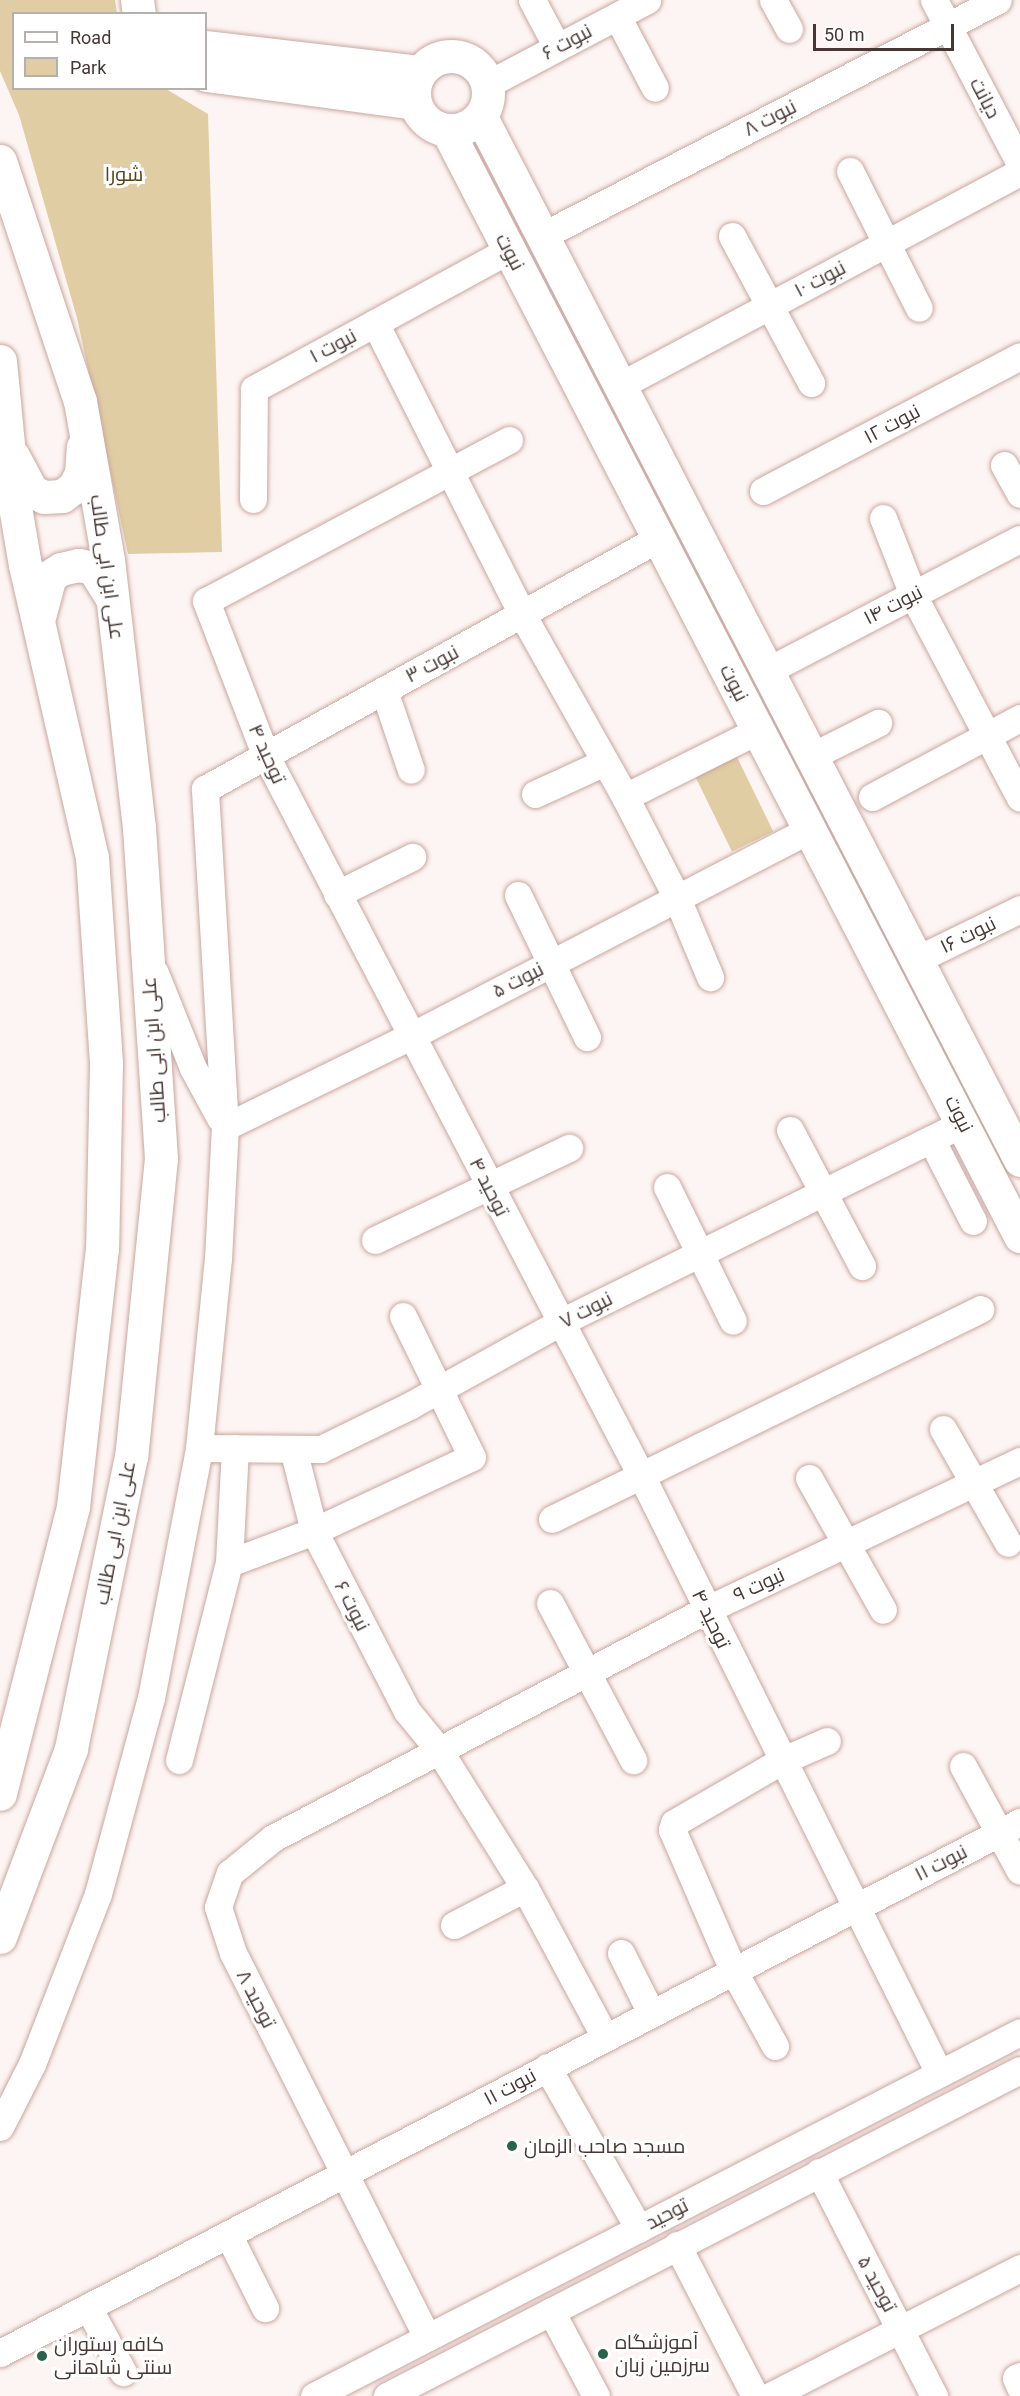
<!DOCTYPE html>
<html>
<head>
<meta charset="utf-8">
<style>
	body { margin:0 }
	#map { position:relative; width:1020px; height:2396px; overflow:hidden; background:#fdf5f3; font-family:Roboto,Cairo,sans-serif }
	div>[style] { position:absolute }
	.green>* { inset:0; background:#e1cda3; transform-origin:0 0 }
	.roads { filter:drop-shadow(0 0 2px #caa69f) drop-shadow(0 0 2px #caa69f) }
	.minor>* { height:27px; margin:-13.5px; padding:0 13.5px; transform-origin:13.5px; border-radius:13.5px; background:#fff }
	.major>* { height:33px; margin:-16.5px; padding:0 16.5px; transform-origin:16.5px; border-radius:16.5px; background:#fff }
	.major>.ring { margin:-16.5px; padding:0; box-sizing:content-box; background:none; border:33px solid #fff; border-radius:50% }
	.dots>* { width:16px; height:16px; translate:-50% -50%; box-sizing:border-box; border:3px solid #fff; border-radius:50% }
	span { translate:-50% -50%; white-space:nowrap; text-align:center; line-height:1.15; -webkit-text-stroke:6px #fff; paint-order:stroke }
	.street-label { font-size:20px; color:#463734 }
	.park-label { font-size:20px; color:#554215 }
	.poi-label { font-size:20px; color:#463734 }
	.left { translate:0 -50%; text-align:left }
	.legend { position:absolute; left:12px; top:12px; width:195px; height:78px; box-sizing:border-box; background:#fff; border:2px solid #b5afae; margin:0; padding:8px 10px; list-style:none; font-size:18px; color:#463734 }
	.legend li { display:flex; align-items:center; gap:12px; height:30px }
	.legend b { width:30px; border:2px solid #b5afae }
	.scale { position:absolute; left:813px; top:24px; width:141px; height:27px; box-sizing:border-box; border:3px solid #463734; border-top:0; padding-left:8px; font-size:18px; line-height:21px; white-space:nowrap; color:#463734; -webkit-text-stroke:4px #fff; paint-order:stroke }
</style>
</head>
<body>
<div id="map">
	<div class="green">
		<i style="clip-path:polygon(0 0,115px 0,117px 13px,14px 14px,14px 88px,166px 89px,208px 114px,222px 552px,128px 554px,77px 318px,19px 115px,0 71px)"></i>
		<i style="left:736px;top:755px;width:85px;height:46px;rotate:64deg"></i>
	</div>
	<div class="roads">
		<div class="minor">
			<i style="left:532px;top:0;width:53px;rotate:62deg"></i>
			<i style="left:773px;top:0;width:33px;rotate:61deg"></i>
			<i style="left:934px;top:0;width:185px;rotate:62.3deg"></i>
			<i style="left:617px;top:16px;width:81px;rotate:62.2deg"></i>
			<i style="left:488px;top:84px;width:180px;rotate:-27.8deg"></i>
			<i style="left:850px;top:171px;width:153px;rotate:63.3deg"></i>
			<i style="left:542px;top:236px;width:513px;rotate:-27.36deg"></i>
			<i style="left:732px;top:236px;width:167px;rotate:61.7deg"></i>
			<i style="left:375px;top:323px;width:328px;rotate:63.2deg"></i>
			<i style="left:523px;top:616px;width:208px;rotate:60.6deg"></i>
			<i style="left:625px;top:797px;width:114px;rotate:62.8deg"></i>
			<i style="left:677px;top:898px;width:86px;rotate:67.3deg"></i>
			<i style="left:621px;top:385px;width:452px;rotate:-28.1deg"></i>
			<i style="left:509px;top:440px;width:343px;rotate:152deg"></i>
			<i style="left:206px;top:601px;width:164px;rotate:68.9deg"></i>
			<i style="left:265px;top:754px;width:815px;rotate:62.46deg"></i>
			<i style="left:642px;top:1477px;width:666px;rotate:63.51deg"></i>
			<i style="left:1004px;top:465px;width:33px;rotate:61deg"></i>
			<i style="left:763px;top:491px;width:290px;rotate:-27.7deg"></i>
			<i style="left:253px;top:499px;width:110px;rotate:-89.5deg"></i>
			<i style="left:254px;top:389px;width:290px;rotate:-28.6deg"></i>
			<i style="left:883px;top:518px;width:83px;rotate:68.7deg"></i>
			<i style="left:913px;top:595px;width:229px;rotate:62.2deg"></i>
			<i style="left:767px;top:671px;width:285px;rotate:-27.6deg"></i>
			<i style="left:384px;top:690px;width:84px;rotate:71.4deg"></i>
			<i style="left:812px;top:756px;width:74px;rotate:-26.6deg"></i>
			<i style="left:535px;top:794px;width:77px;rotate:-24.6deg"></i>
			<i style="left:625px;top:797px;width:150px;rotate:-26.6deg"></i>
			<i style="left:872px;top:797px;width:168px;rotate:-28.1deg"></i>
			<i style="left:337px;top:894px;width:84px;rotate:-26.3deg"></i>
			<i style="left:518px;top:895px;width:158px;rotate:64.1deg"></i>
			<i style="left:916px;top:960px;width:116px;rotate:-26.1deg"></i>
			<i style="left:155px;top:973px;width:102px;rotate:68.2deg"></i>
			<i style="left:193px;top:1068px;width:57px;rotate:61.6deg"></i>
			<i style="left:225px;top:1127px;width:207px;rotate:-26.1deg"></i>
			<i style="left:411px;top:1036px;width:449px;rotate:-27.4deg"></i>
			<i style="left:790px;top:1130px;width:154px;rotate:62.1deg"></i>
			<i style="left:931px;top:1139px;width:92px;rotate:62.9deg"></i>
			<i style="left:667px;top:1187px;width:149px;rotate:63.8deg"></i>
			<i style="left:375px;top:1240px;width:215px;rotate:-25.4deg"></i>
			<i style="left:943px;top:1429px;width:131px;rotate:60.3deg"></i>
			<i style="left:199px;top:1448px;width:122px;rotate:0.5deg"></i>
			<i style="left:321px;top:1449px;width:100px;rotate:-26.1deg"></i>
			<i style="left:411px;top:1405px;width:169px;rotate:-29deg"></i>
			<i style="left:559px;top:1323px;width:451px;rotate:-26.3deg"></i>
			<i style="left:235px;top:1448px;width:115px;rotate:93deg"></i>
			<i style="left:229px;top:1563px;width:91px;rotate:-20.6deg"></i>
			<i style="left:314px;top:1531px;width:174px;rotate:-25.1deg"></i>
			<i style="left:472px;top:1457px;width:157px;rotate:-116.1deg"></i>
			<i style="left:293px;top:1449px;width:85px;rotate:75.6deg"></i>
			<i style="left:314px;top:1531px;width:203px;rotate:62.7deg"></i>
			<i style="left:407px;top:1711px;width:50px;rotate:50.6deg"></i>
			<i style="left:439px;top:1750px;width:163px;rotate:58.1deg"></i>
			<i style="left:525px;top:1888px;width:169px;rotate:61.8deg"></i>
			<i style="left:809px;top:1478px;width:151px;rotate:60.7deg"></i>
			<i style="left:552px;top:1519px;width:477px;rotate:-26.1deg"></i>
			<i style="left:550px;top:1603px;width:178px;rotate:62.1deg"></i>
			<i style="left:179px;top:1760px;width:203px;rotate:-75.8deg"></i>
			<i style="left:963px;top:1766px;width:119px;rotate:61.5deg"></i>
			<i style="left:454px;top:1925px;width:80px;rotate:-27.5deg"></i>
			<i style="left:621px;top:1953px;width:67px;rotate:63.4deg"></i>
			<i style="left:775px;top:2046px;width:87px;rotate:-118.9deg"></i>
			<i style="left:733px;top:1970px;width:153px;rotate:-113.5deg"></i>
			<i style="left:672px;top:1830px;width:7px;rotate:-74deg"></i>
			<i style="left:674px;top:1823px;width:124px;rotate:-30.1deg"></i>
			<i style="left:781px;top:1761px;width:50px;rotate:-23.5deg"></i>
			<i style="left:547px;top:2067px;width:186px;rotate:60.4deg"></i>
			<i style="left:0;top:2127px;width:71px;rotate:-63.1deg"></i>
			<i style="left:32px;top:2064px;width:182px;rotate:-68.8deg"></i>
			<i style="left:98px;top:1894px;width:203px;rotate:-74.9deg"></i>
			<i style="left:151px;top:1698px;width:255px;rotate:-79.1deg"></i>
			<i style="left:199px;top:1448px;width:190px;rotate:-84.3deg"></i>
			<i style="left:218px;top:1259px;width:132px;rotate:-87deg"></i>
			<i style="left:225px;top:1127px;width:339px;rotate:-93.4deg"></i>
			<i style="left:205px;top:789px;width:519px;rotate:-28.94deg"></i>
			<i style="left:819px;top:2172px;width:252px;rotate:62.8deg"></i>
			<i style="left:228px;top:2234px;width:83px;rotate:63.4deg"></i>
			<i style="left:677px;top:2245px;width:170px;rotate:62.7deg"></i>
			<i style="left:88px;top:2307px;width:74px;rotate:61.7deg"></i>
			<i style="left:551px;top:2311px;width:96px;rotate:62.1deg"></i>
			<i style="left:427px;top:2337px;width:430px;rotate:-116.8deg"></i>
			<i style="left:233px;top:1953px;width:48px;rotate:-108.1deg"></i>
			<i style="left:218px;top:1907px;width:36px;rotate:-71deg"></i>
			<i style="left:230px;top:1873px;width:55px;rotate:-39.1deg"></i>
			<i style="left:273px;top:1838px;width:489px;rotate:-27.8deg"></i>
			<i style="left:706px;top:1610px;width:348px;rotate:-25.4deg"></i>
			<i style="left:0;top:2353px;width:1150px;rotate:-27.5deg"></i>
			<i style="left:1020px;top:2376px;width:4px;rotate:153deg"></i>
			<i style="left:1016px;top:2378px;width:10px;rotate:66deg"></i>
			<i style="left:314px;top:2396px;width:794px;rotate:-27.27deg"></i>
			<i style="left:387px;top:2396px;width:712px;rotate:-27.25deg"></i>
			<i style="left:770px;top:2396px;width:281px;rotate:-27.1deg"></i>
		</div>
		<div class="major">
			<i style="left:137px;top:0;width:14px;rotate:82deg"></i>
			<i style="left:206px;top:47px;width:215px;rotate:6.7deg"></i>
			<i class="ring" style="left:414px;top:56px;width:41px;height:41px"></i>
			<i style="left:206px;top:75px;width:211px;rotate:7.6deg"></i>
			<i style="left:481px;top:117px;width:1174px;rotate:62.67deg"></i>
			<i style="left:447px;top:130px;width:1246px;rotate:62.61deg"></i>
			<i style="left:0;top:161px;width:253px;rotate:71.6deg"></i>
			<i style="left:80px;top:401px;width:161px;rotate:80deg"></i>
			<i style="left:108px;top:560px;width:269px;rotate:83.4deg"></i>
			<i style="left:139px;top:827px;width:332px;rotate:86.2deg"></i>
			<i style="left:161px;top:1158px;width:300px;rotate:95.7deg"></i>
			<i style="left:131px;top:1456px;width:299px;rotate:101.6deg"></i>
			<i style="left:71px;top:1749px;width:201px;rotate:110.7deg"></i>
			<i style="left:0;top:361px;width:135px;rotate:84.5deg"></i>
			<i style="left:13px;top:495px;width:71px;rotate:80.3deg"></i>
			<i style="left:25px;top:565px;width:300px;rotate:77.1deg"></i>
			<i style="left:92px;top:857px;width:206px;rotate:86.1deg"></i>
			<i style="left:106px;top:1063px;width:185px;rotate:91.2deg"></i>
			<i style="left:102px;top:1248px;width:261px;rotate:96.4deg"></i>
			<i style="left:73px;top:1507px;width:296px;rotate:104.3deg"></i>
			<i style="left:13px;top:456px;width:40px;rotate:62deg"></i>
			<i style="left:32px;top:491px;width:13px;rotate:27deg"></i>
			<i style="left:44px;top:497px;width:18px;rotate:-3deg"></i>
			<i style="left:62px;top:496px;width:15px;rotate:-37deg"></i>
			<i style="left:74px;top:487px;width:16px;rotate:-63deg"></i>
			<i style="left:81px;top:473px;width:26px;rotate:-86deg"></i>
			<i style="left:39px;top:617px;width:42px;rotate:-75deg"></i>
			<i style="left:50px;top:576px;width:13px;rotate:-32deg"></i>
			<i style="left:61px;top:569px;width:18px;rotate:-13deg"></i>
			<i style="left:79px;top:565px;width:14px;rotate:12deg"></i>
			<i style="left:93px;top:568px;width:36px;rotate:58deg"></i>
		</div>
	</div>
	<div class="dots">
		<i style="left:512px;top:2146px;background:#29634c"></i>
		<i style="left:603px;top:2354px;background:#29634c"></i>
		<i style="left:42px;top:2356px;background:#29634c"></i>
	</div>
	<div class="street-label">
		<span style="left:567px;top:42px;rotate:-28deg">نبوت ۶</span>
		<span style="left:985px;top:98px;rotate:62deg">دیانت</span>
		<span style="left:770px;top:118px;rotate:-27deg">نبوت ۸</span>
		<span style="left:510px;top:252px;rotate:62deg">نبوت</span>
		<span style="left:820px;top:279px;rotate:-28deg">نبوت ۱۰</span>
		<span style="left:333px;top:346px;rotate:-28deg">نبوت ۱</span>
		<span style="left:892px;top:424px;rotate:-28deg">نبوت ۱۲</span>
		<span style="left:107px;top:567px;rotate:82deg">علی ابن ابی طالب</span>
		<span style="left:893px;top:605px;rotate:-27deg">نبوت ۱۴</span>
		<span style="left:432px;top:664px;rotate:-28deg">نبوت ۳</span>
		<span style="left:734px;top:683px;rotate:63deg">نبوت</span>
		<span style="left:267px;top:754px;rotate:66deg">توحید ۴</span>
		<span style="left:968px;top:935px;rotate:-26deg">نبوت ۱۶</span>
		<span style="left:518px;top:980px;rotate:-27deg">نبوت ۵</span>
		<span style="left:154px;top:1050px;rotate:-94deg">علی ابن ابی طالب</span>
		<span style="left:959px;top:1114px;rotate:63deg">نبوت</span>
		<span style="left:489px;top:1187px;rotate:63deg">توحید ۴</span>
		<span style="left:586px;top:1310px;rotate:-27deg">نبوت ۷</span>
		<span style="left:115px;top:1533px;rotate:-79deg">علی ابن ابی طالب</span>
		<span style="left:759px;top:1585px;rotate:-25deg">نبوت ۹</span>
		<span style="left:352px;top:1606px;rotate:63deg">نبوت ۶</span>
		<span style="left:711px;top:1619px;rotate:64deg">توحید ۴</span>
		<span style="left:941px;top:1863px;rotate:-27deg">نبوت ۱۱</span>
		<span style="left:256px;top:1999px;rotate:63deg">توحید ۸</span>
		<span style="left:510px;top:2087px;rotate:-28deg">نبوت ۱۱</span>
		<span style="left:667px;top:2214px;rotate:-27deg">توحید</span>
		<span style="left:877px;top:2284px;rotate:62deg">توحید ۵</span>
	</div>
	<div class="park-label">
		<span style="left:124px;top:174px">شورا</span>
	</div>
	<div class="poi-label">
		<span class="left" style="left:524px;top:2146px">مسجد صاحب الزمان</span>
		<span class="left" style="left:615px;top:2354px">آموزشگاه<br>سرزمین زبان</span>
		<span class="left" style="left:54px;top:2356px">کافه رستوران<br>سنتی شاهانی</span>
	</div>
	<ul class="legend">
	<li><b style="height:8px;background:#fff"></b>Road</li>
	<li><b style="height:16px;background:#e1cda3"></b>Park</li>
	</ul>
	<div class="scale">50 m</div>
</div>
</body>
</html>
